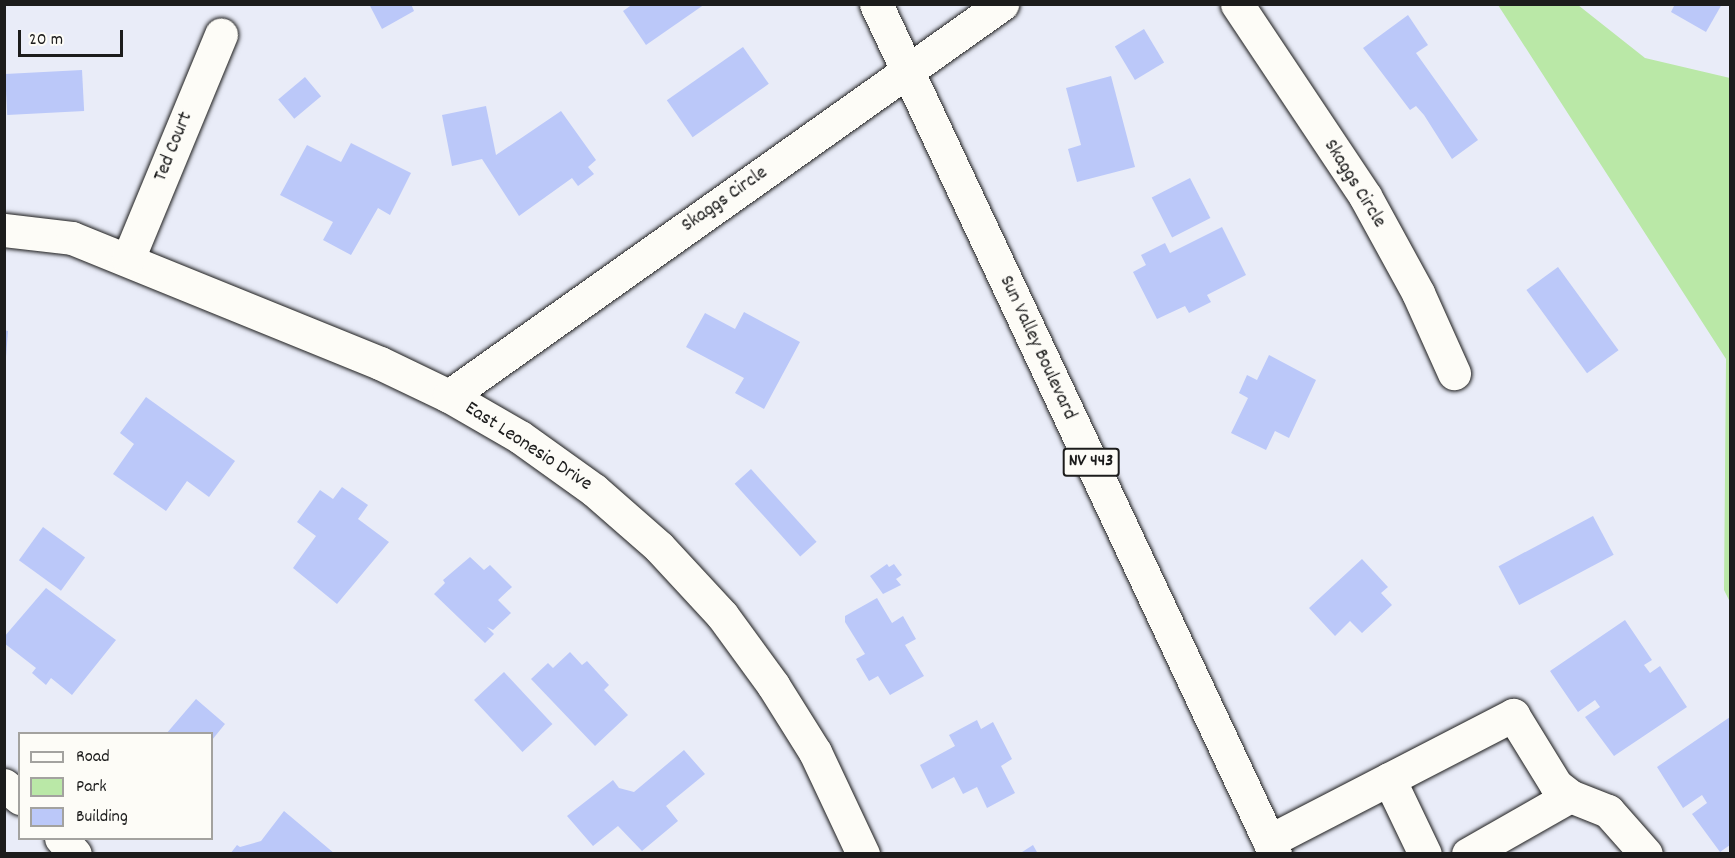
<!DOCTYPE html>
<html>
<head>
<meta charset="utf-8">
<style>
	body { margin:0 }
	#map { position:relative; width:1735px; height:858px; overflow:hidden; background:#e9ecf8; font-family:Dekko,sans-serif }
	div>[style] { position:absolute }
	.green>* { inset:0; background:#bae8a7 }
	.building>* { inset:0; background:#bbc8f9; transform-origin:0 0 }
	.roads { filter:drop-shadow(0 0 2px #1c1c1c) drop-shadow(0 0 2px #1c1c1c) }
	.minor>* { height:33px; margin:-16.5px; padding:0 16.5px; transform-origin:16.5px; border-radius:16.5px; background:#fdfcf7 }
	.major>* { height:33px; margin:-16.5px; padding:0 16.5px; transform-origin:16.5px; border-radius:16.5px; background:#fdfcf7 }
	span { translate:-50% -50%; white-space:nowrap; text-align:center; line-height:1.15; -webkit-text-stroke:4.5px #fdfcf7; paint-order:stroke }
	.shield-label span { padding:2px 4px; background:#fdfcf7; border:2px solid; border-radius:4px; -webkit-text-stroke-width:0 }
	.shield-label { font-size:18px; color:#1c1c1c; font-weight:700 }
	.street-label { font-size:20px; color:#1c1c1c }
	.frame { position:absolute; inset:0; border:6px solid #1c1c1c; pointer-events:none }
	.legend { position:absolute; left:18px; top:732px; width:195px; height:108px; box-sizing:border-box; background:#fdfcf7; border:2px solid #a3a29f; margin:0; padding:8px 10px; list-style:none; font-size:18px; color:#1c1c1c }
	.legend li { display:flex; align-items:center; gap:12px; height:30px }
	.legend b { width:30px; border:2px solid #a3a29f }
	.scale { position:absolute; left:18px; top:30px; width:105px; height:27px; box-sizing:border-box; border:3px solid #1c1c1c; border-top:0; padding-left:8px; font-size:18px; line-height:21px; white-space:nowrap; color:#1c1c1c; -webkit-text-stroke:4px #fdfcf7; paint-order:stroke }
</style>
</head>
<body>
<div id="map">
	<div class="green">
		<i style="clip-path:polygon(1498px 5px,1578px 5px,1645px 58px,1730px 78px,1730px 602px,1724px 590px,1726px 359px)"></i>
	</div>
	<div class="building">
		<i style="clip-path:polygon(369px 4px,411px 4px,414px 11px,382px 29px)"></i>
		<i style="clip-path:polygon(633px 4px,705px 4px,646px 45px,623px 11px)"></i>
		<i style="clip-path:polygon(1675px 4px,1722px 4px,1706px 32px,1671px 12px)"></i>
		<i style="clip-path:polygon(1408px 15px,1428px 45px,1416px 53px,1478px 140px,1452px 159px,1424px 115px,1416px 106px,1410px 110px,1363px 48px)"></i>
		<i style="left:1144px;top:29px;width:39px;height:34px;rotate:59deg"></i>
		<i style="left:743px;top:47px;width:45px;height:93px;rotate:55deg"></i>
		<i style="left:82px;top:70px;width:41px;height:77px;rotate:87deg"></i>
		<i style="clip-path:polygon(1111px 76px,1135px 167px,1077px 182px,1068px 149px,1081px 145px,1066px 88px)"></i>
		<i style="left:305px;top:77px;width:25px;height:35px;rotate:50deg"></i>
		<i style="clip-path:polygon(486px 106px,496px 155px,561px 111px,596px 160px,588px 167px,594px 174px,578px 186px,572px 178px,519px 216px,482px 159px,452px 166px,442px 115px)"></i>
		<i style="clip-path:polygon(351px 143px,411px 173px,390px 215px,378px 208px,351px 255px,323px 240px,333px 222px,280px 195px,307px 145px,341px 162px)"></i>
		<i style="left:1190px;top:178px;width:45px;height:43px;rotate:63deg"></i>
		<i style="clip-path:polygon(1222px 227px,1246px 275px,1207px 295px,1211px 302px,1189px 313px,1185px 306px,1157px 319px,1133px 272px,1146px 265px,1141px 255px,1165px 243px,1170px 253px)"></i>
		<i style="left:1558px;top:267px;width:103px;height:39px;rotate:54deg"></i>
		<i style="clip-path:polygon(744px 312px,800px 342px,764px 409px,735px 393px,744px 378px,686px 347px,705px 313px,735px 329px)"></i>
		<i style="clip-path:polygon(4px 330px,8px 331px,6px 357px,4px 357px)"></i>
		<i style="clip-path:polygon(1269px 355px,1316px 380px,1289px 438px,1275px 431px,1266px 450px,1231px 433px,1248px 398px,1239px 393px,1247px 375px,1257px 380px)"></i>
		<i style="clip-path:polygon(146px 397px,235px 461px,209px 497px,187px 481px,166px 511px,113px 474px,134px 444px,120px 433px)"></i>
		<i style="left:751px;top:469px;width:98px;height:22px;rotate:48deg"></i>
		<i style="clip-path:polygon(342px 487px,368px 505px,358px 519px,389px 542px,337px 604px,293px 568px,316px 536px,297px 522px,320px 490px,333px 499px)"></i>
		<i style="left:1593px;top:516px;width:44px;height:107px;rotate:62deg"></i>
		<i style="left:43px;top:527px;width:52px;height:41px;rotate:36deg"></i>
		<i style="clip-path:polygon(470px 557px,484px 570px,490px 565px,512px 587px,498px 600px,511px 613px,493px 630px,487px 627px,494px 634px,485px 643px,434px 594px,445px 583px,443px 580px)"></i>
		<i style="clip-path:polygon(1362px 559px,1388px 587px,1381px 593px,1392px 605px,1362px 633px,1350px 621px,1335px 636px,1309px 608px)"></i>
		<i style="clip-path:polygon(887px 564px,889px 567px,894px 564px,902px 575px,896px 579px,901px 585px,883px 594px,870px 576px)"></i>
		<i style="clip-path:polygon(46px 588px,116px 640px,72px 695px,51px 678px,46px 685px,32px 673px,36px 668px,4px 643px,4px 637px)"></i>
		<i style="clip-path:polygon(877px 598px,892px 623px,903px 616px,916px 639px,905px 645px,924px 676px,890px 695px,878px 676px,869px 681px,856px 659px,865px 654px,845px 622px,845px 616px)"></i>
		<i style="clip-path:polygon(1625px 620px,1652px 660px,1644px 665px,1650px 673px,1660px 666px,1687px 707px,1614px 756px,1585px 717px,1600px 707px,1595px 700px,1578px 712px,1550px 671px)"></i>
		<i style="clip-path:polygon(570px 652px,582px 665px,587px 661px,609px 685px,604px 690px,628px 715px,595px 746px,531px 679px,548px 663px,553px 668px)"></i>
		<i style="left:504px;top:672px;width:71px;height:41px;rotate:47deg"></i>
		<i style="clip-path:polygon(196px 699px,225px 724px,212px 740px,212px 734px,166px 734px)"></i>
		<i style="clip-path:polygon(1730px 717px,1730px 845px,1720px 852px,1692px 814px,1707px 803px,1702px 795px,1683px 808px,1657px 767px)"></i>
		<i style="clip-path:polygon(977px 720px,981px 729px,993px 722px,1012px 759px,1001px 766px,1015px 793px,987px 808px,977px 787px,963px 794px,954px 777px,932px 789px,920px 765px,955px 746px,949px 735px)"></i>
		<i style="clip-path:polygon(684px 750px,705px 774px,666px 806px,678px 821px,642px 851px,618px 826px,593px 846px,567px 816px,613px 780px,619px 788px,634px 792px)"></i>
		<i style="clip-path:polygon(284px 811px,335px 854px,230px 854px,237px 845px,240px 847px,261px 841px)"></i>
		<i style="clip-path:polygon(1033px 845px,1038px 854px,1019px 854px)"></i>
	</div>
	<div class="roads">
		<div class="minor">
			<i style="left:1237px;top:4px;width:231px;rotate:56.3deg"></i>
			<i style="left:1365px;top:196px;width:111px;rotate:61.3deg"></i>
			<i style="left:1418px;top:293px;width:88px;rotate:65.8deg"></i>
			<i style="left:4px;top:230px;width:68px;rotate:6.7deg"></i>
			<i style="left:72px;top:238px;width:332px;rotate:22.1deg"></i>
			<i style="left:380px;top:363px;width:76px;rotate:25.6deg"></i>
			<i style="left:449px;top:396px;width:82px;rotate:30deg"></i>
			<i style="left:520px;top:437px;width:91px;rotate:35.6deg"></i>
			<i style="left:594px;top:490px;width:86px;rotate:41.2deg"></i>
			<i style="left:659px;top:547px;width:93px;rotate:47.2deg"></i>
			<i style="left:722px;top:615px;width:87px;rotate:53.9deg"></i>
			<i style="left:773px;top:685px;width:79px;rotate:57.9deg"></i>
			<i style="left:815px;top:752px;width:113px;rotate:64.8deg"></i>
			<i style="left:128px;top:259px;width:243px;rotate:-67.5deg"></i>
			<i style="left:449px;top:396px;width:678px;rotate:-35.33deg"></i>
			<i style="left:1389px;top:779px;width:83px;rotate:64.4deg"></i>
			<i style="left:4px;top:785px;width:21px;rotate:39deg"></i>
			<i style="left:61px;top:838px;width:21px;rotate:49deg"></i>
			<i style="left:1269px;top:841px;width:275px;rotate:-27.3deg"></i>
			<i style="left:1513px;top:715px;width:82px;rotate:58.4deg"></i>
			<i style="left:1556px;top:785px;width:18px;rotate:38deg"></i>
			<i style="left:1570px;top:796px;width:41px;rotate:21.5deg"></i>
			<i style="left:1608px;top:811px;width:57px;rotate:48.5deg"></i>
			<i style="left:1468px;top:854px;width:117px;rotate:-29.6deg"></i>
		</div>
		<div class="major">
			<i style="left:876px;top:4px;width:939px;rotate:64.85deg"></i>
		</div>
	</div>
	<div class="shield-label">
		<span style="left:1091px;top:462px">NV 443</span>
	</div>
	<div class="street-label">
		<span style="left:174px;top:147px;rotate:-68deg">Ted Court</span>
		<span style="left:1354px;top:184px;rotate:58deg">Skaggs Circle</span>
		<span style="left:725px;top:200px;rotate:-35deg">Skaggs Circle</span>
		<span style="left:1037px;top:348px;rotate:65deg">Sun Valley Boulevard</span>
		<span style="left:528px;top:447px;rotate:33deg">East Leonesio Drive</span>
	</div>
	<div class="frame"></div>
	<ul class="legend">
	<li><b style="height:8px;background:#fdfcf7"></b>Road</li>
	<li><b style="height:16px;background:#bae8a7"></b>Park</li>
	<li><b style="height:16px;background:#bbc8f9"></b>Building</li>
	</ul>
	<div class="scale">20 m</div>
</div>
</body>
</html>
